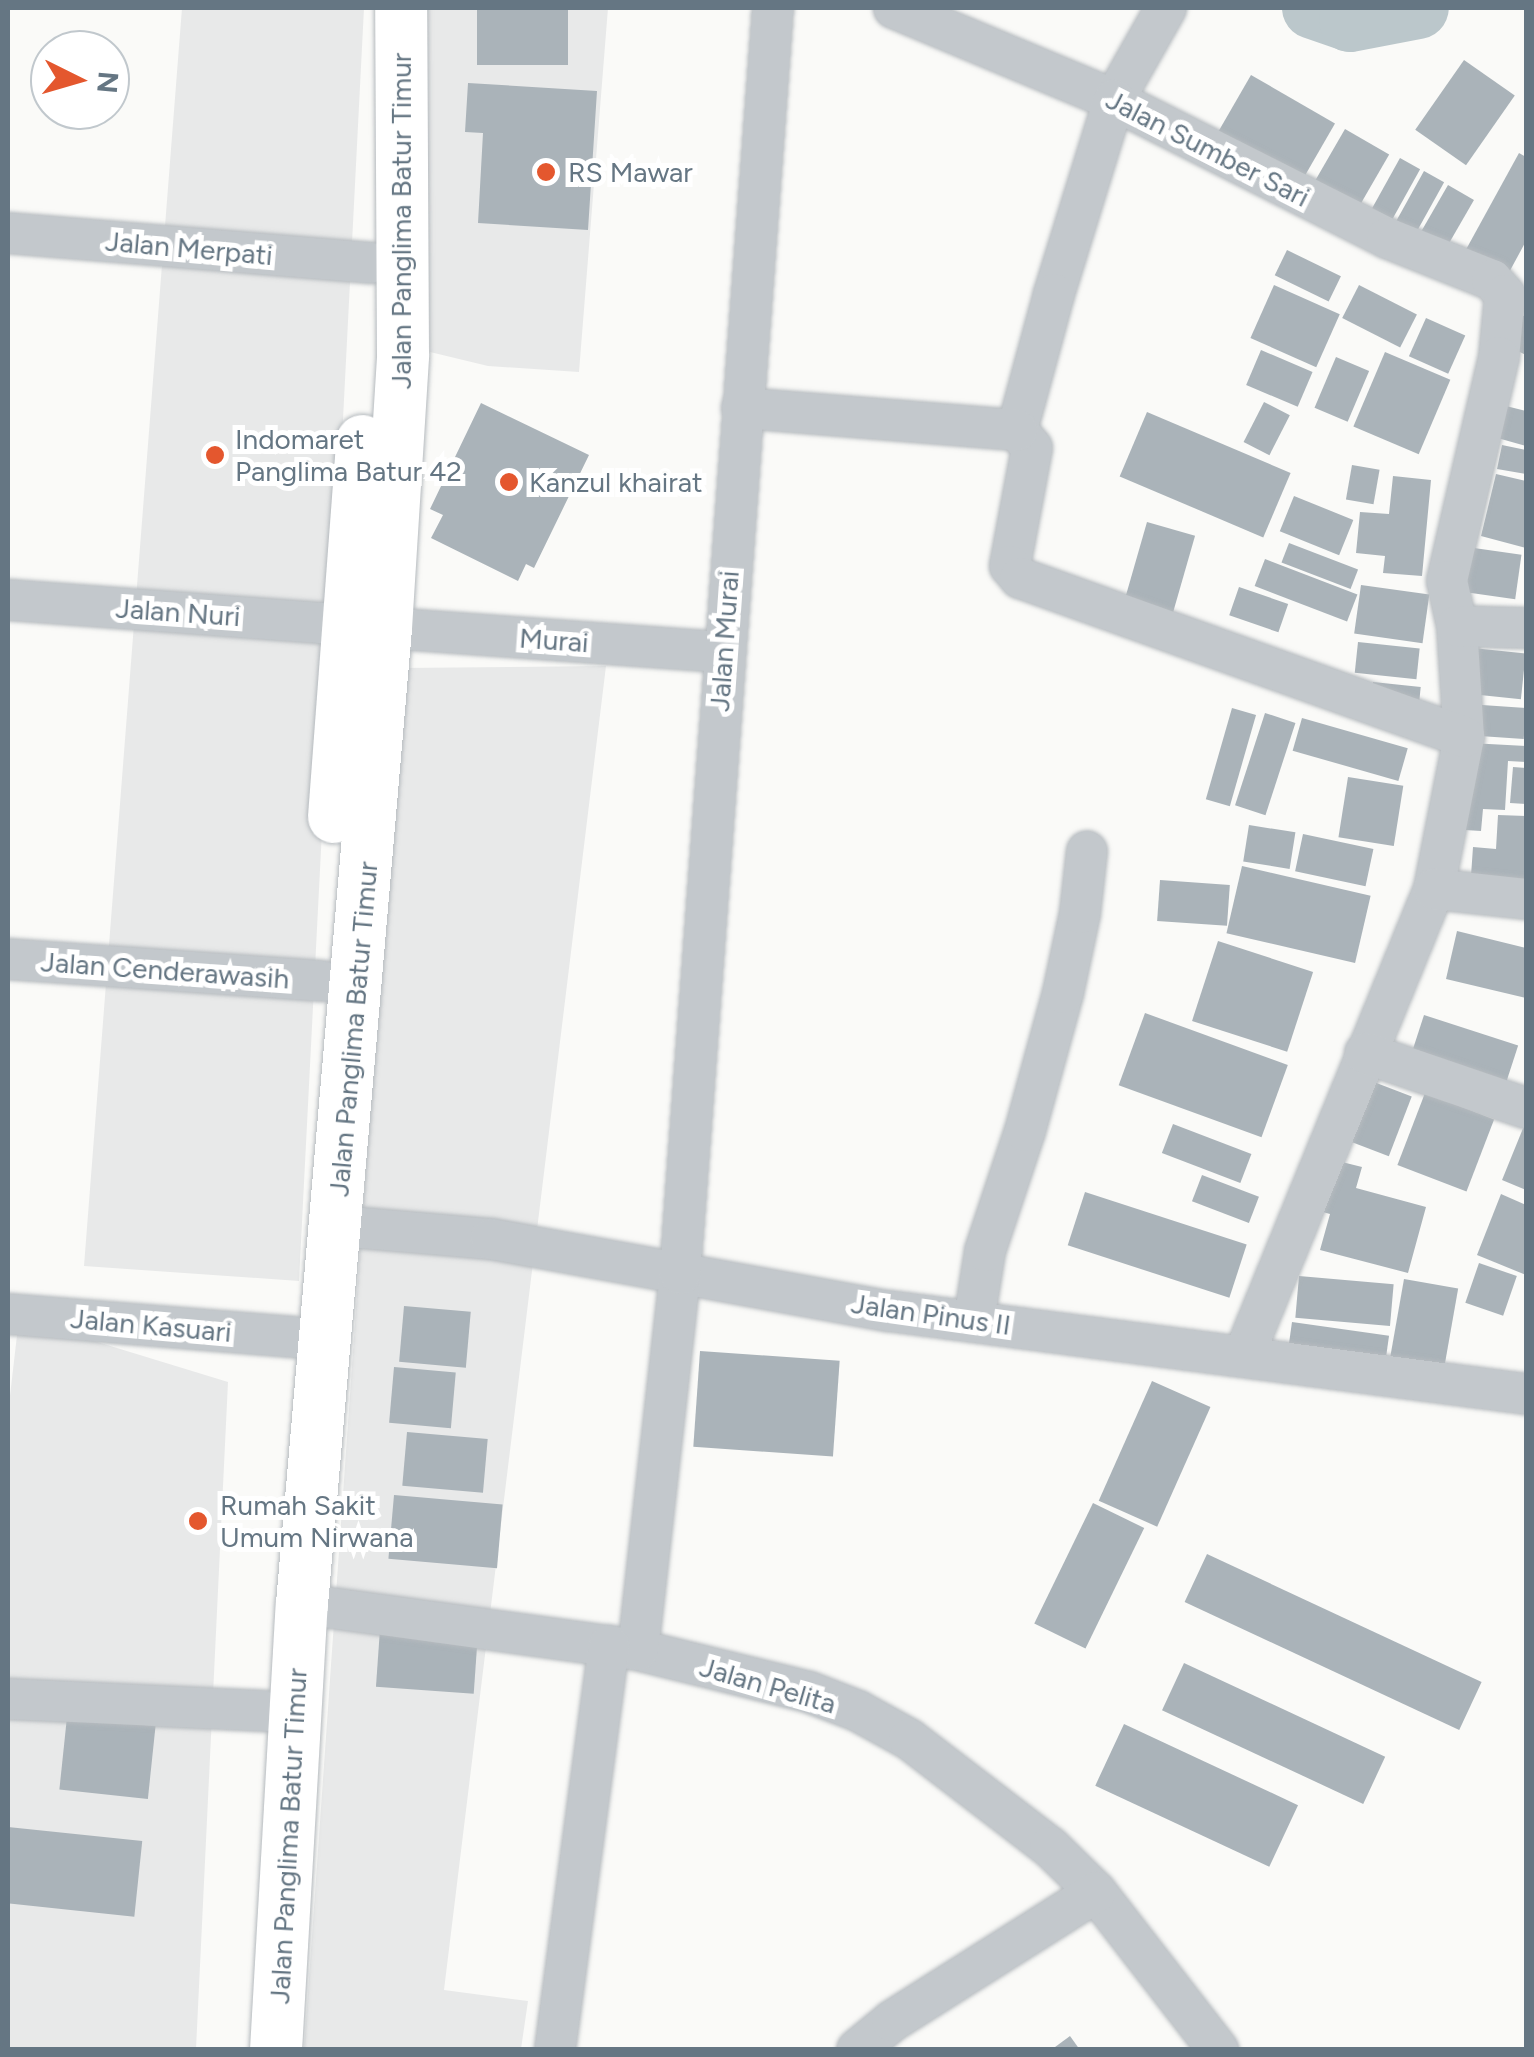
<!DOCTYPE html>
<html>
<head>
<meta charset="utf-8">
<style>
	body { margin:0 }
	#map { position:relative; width:1534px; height:2057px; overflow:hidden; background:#fafaf8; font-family:Figtree,sans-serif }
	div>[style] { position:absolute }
	.built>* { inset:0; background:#e8e9e9 }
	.river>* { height:62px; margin:-31px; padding:0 31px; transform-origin:31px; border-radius:31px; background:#bbc7cb }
	.building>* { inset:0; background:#aab3b9; transform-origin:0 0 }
	.roads { filter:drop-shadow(0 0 2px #b5babe) drop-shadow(0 0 2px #b5babe) }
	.minor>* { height:40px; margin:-20px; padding:0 20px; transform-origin:20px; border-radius:20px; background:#c3c8cc }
	.major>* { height:52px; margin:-26px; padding:0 26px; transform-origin:26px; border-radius:26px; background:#fff }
	.dots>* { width:28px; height:28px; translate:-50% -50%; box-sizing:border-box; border:5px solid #fff; border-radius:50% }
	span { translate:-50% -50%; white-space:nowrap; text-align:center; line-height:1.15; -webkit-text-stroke:10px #fff; paint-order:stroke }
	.street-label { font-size:28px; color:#657683 }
	.poi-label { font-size:28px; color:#657683 }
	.left { translate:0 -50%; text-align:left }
	.frame { position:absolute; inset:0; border:10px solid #657683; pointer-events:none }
	.north { position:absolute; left:30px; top:30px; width:100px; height:100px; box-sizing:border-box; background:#fff; border:2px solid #c1c8cd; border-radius:50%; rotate:95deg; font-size:28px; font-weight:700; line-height:40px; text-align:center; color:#657683 }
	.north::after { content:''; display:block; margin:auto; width:35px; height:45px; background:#e4572e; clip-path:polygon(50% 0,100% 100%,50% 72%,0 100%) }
</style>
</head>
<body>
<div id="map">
	<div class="built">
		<i style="clip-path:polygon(182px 8px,364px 8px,299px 1281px,84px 1266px)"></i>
		<i style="clip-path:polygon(423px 8px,608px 8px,579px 372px,488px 366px,430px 352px)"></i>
		<i style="clip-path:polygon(606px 666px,444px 1990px,528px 2001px,521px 2049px,304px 2050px,401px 668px)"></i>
		<i style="clip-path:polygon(19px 1318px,228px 1382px,196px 2049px,8px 2050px,8px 1413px)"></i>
	</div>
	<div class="river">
		<i style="left:1313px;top:8px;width:39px;rotate:19deg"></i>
		<i style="left:1350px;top:21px;width:69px;rotate:-10.8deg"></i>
	</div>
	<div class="building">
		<i style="left:477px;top:8px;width:91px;height:57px"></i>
		<i style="left:1464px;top:60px;width:62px;height:85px;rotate:35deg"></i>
		<i style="left:1251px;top:75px;width:97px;height:71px;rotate:30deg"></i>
		<i style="clip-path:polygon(468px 83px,597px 91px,588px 230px,478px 223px,483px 133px,465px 132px)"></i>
		<i style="left:1345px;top:129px;width:51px;height:65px;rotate:30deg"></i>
		<i style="clip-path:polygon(1519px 153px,1526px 157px,1526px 241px,1506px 278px,1463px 255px)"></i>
		<i style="left:1400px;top:158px;width:23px;height:69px;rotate:29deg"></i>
		<i style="left:1424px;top:171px;width:23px;height:71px;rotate:29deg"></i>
		<i style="left:1448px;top:185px;width:30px;height:66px;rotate:30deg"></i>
		<i style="left:1287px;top:250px;width:60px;height:28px;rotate:26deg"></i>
		<i style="left:1274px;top:285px;width:72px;height:58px;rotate:24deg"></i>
		<i style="left:1359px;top:285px;width:65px;height:37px;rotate:27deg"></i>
		<i style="clip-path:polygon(1517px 313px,1526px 317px,1526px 355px,1503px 344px)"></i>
		<i style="left:1426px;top:318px;width:43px;height:42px;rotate:24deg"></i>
		<i style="left:1261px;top:350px;width:56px;height:38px;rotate:23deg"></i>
		<i style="left:1385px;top:352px;width:71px;height:81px;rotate:23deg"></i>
		<i style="left:1336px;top:357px;width:36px;height:55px;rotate:23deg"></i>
		<i style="left:1264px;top:402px;width:29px;height:45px;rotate:27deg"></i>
		<i style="clip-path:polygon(481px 403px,589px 455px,534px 568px,526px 564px,518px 581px,431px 538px,443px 515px,430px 509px)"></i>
		<i style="clip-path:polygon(1502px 405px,1526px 411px,1526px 446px,1494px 437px)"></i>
		<i style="left:1147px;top:412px;width:156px;height:70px;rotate:23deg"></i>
		<i style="clip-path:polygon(1502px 445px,1526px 450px,1526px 474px,1497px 469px)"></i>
		<i style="left:1352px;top:465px;width:28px;height:35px;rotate:10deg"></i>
		<i style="clip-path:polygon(1496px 474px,1526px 481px,1526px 548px,1481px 536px)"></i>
		<i style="clip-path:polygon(1393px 476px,1431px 480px,1422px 576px,1383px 573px,1385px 556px,1356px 553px,1360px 512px,1389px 514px)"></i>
		<i style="left:1294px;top:496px;width:64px;height:38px;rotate:22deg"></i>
		<i style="left:1147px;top:522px;width:50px;height:82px;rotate:16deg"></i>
		<i style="left:1289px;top:543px;width:74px;height:21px;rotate:21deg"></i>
		<i style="left:1467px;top:547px;width:55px;height:45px;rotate:8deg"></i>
		<i style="left:1265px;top:559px;width:99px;height:29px;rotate:21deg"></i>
		<i style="left:1361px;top:585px;width:69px;height:49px;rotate:8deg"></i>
		<i style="left:1239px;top:587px;width:52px;height:30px;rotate:19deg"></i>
		<i style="left:1358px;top:642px;width:62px;height:31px;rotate:6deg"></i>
		<i style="left:1473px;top:648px;width:53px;height:46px;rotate:6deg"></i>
		<i style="left:1373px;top:682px;width:48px;height:20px;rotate:6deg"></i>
		<i style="left:1482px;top:705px;width:44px;height:31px;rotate:4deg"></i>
		<i style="left:1232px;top:708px;width:25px;height:95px;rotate:16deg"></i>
		<i style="left:1265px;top:713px;width:32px;height:97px;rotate:18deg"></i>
		<i style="left:1302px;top:718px;width:110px;height:34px;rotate:16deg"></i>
		<i style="clip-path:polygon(1470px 743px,1526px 746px,1526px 762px,1508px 761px,1505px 810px,1483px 809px,1481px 831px,1465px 830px)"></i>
		<i style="clip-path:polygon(1513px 767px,1526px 768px,1526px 804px,1510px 803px)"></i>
		<i style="left:1348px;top:777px;width:56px;height:61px;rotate:9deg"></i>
		<i style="clip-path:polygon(1498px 815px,1526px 816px,1526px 893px,1470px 890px,1473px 847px,1496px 849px)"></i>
		<i style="left:1249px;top:825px;width:47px;height:37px;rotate:9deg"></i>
		<i style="left:1303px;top:834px;width:72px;height:38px;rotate:12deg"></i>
		<i style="left:1242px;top:866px;width:132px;height:69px;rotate:13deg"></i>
		<i style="left:1160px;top:880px;width:70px;height:41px;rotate:4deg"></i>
		<i style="clip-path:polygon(1457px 931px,1526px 948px,1526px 998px,1446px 979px)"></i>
		<i style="left:1218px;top:941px;width:100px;height:84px;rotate:18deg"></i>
		<i style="left:1145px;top:1013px;width:152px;height:77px;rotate:20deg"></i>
		<i style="left:1424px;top:1015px;width:99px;height:48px;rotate:18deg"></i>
		<i style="left:1366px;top:1079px;width:49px;height:64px;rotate:21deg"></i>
		<i style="left:1425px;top:1093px;width:74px;height:77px;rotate:21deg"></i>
		<i style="clip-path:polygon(1526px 1121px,1526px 1190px,1502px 1180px)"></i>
		<i style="left:1173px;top:1124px;width:84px;height:31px;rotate:21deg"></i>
		<i style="clip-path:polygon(1326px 1158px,1362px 1167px,1356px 1188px,1426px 1207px,1408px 1273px,1320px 1250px,1330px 1214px,1312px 1209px)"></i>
		<i style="left:1202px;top:1175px;width:61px;height:28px;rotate:21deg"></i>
		<i style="left:1085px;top:1192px;width:170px;height:56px;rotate:18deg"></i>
		<i style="clip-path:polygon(1501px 1194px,1526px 1205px,1526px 1275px,1477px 1255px)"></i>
		<i style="left:1479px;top:1263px;width:40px;height:42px;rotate:19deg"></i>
		<i style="left:1299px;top:1276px;width:95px;height:42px;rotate:5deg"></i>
		<i style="left:1404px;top:1279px;width:55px;height:79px;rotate:10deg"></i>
		<i style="left:404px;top:1306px;width:67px;height:56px;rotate:5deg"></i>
		<i style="left:1292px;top:1322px;width:98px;height:30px;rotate:8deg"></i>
		<i style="left:700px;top:1351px;width:140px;height:96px;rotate:4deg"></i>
		<i style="left:394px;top:1367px;width:62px;height:56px;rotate:5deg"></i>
		<i style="left:1152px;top:1381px;width:64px;height:131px;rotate:24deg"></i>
		<i style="left:407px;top:1432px;width:81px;height:54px;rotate:5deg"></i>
		<i style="left:394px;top:1495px;width:109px;height:64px;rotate:5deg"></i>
		<i style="left:1093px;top:1503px;width:57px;height:134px;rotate:26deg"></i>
		<i style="left:1207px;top:1554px;width:303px;height:53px;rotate:25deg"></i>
		<i style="left:380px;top:1629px;width:98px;height:58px;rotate:4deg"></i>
		<i style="left:1184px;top:1663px;width:222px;height:52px;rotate:25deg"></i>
		<i style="left:67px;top:1717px;width:89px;height:73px;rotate:6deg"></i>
		<i style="left:1124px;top:1724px;width:192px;height:68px;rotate:25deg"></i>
		<i style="left:8px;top:1827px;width:135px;height:76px;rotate:6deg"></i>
		<i style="clip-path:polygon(1070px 2036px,1080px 2050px,1051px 2050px)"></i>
	</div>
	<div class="roads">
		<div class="minor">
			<i style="left:894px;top:8px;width:238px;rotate:22.7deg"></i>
			<i style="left:1114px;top:100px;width:306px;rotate:26.8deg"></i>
			<i style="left:1387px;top:238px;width:113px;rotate:21.8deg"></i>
			<i style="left:1492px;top:280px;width:20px;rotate:49deg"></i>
			<i style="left:1505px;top:295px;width:62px;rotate:95.5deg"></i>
			<i style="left:1499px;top:357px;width:230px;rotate:103.1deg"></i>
			<i style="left:1447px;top:581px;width:46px;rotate:77.5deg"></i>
			<i style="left:1457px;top:626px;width:111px;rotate:86.4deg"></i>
			<i style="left:1464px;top:737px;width:155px;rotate:101.2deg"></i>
			<i style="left:1434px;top:889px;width:503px;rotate:112.18deg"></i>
			<i style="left:1166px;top:8px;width:106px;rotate:119.5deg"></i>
			<i style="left:1114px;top:100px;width:203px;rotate:107.2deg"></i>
			<i style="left:1054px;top:294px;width:141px;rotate:105.2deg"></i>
			<i style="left:1017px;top:430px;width:23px;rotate:50deg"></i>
			<i style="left:1032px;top:448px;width:120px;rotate:100.6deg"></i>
			<i style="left:1010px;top:566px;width:16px;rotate:50deg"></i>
			<i style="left:1020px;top:578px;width:472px;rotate:19.7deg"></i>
			<i style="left:8px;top:233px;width:364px;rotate:4.7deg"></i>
			<i style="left:742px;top:408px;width:276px;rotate:4.6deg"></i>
			<i style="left:8px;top:600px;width:341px;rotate:4.2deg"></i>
			<i style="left:1457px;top:626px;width:69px;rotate:1.7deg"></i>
			<i style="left:386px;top:628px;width:338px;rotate:4.1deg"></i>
			<i style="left:1434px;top:889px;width:93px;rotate:6.2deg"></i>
			<i style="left:8px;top:959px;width:315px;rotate:4deg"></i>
			<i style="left:1365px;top:1053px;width:170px;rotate:18.9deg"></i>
			<i style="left:338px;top:1226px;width:154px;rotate:4.9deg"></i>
			<i style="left:491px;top:1239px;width:404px;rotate:10.3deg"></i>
			<i style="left:889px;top:1311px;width:642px;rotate:7.42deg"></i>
			<i style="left:8px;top:1314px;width:288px;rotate:4.6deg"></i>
			<i style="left:974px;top:1320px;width:70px;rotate:-80.9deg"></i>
			<i style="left:985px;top:1251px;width:126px;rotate:-71.6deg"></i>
			<i style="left:1025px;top:1131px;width:143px;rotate:-74.6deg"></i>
			<i style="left:1063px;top:993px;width:82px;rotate:-78deg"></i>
			<i style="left:1080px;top:913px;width:62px;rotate:-83.6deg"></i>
			<i style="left:302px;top:1604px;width:339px;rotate:7.8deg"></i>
			<i style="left:638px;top:1650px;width:176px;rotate:13.8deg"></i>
			<i style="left:809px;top:1692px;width:53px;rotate:21.2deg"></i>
			<i style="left:858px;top:1711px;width:58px;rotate:28.8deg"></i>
			<i style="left:909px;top:1739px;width:178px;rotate:37.5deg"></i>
			<i style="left:1050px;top:1847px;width:64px;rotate:44.4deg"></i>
			<i style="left:1096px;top:1892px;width:200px;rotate:52.3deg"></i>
			<i style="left:638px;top:1650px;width:378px;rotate:-83.6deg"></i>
			<i style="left:680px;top:1274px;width:1269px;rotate:-85.8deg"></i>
			<i style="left:8px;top:1699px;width:258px;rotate:2.7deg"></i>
			<i style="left:555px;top:2050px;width:408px;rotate:-82.4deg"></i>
			<i style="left:857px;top:2050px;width:45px;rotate:-39.6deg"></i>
			<i style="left:892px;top:2021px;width:241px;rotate:-32.3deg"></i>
		</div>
		<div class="major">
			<i style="left:334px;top:817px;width:377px;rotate:-85.7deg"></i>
			<i style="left:276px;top:2050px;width:447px;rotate:-86.7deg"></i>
			<i style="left:302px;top:1604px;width:980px;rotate:-85.08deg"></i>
			<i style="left:386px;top:628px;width:274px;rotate:-86.4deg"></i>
			<i style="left:403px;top:355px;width:347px;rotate:-90.3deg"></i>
		</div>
	</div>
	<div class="dots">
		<i style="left:546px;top:172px;background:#e4572e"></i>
		<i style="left:215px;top:455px;background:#e4572e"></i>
		<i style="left:509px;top:482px;background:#e4572e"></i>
		<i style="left:198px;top:1521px;background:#e4572e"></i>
	</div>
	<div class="street-label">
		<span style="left:1208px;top:148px;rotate:27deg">Jalan Sumber Sari</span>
		<span style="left:401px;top:221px;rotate:-90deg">Jalan Panglima Batur Timur</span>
		<span style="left:189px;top:248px;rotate:5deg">Jalan Merpati</span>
		<span style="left:178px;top:612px;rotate:4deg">Jalan Nuri</span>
		<span style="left:554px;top:640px;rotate:4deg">Murai</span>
		<span style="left:724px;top:641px;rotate:-86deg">Jalan Murai</span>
		<span style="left:165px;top:970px;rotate:4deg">Jalan Cenderawasih</span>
		<span style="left:353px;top:1029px;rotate:-85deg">Jalan Panglima Batur Timur</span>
		<span style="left:931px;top:1314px;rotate:8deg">Jalan Pinus II</span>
		<span style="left:151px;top:1325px;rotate:5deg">Jalan Kasuari</span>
		<span style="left:768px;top:1685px;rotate:16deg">Jalan Pelita</span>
		<span style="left:288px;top:1836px;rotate:-87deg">Jalan Panglima Batur Timur</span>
	</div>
	<div class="poi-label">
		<span class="left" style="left:568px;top:172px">RS Mawar</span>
		<span class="left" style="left:235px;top:455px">Indomaret<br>Panglima Batur 42</span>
		<span class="left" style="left:529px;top:482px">Kanzul khairat</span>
		<span class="left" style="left:220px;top:1521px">Rumah Sakit<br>Umum Nirwana</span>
	</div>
	<div class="frame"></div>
	<div class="north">N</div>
</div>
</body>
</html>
